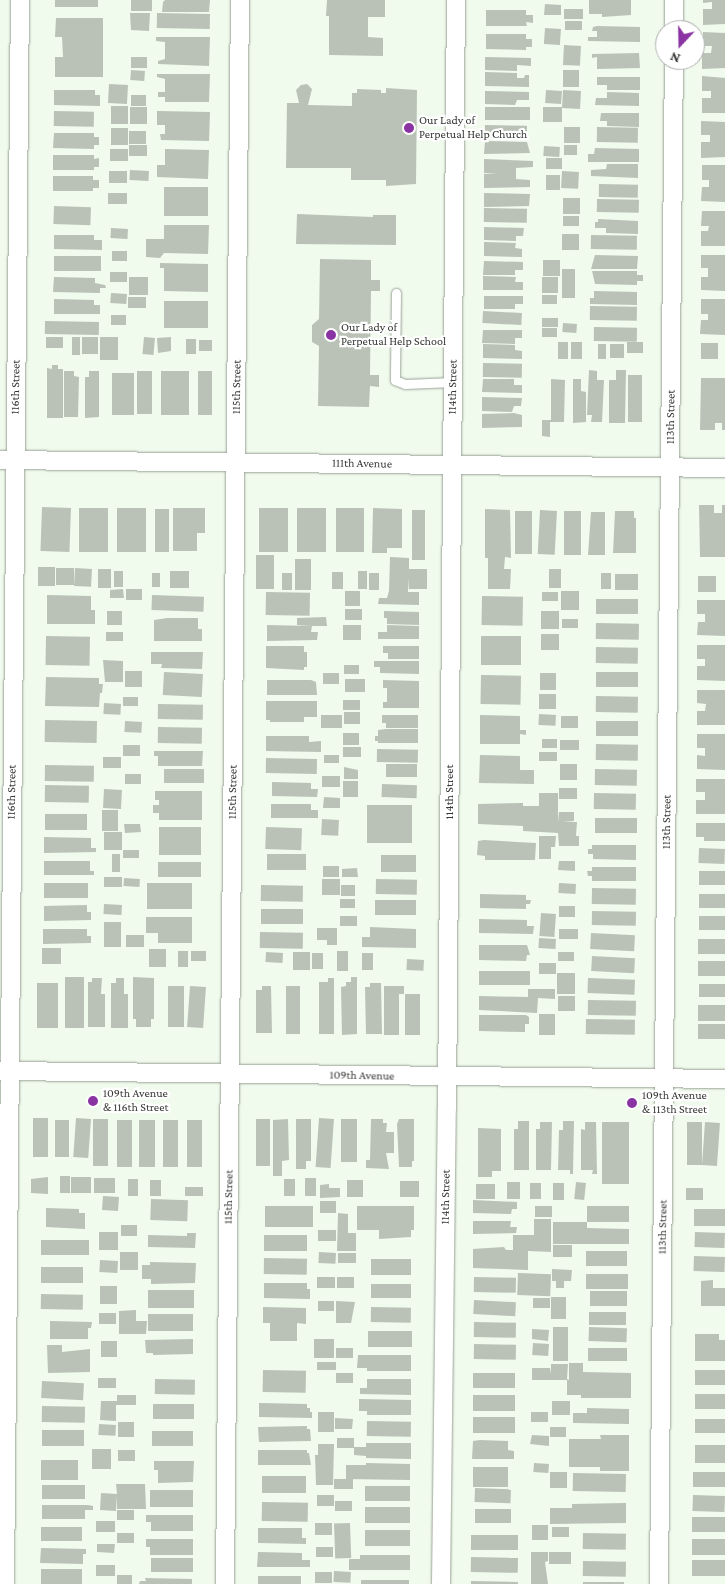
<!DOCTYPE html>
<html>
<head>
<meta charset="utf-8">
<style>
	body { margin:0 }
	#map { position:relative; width:725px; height:1584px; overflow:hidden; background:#f0faed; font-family:"Crimson Pro",serif }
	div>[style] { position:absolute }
	.building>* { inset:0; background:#bac2b7; transform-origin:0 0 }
	.roads { filter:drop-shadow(0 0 1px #99a296) drop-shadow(0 0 1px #99a296) }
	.lane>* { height:9px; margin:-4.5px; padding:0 4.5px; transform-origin:4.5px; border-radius:4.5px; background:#fff }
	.street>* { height:18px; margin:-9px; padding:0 9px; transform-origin:9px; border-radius:9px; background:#fff }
	.dots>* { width:14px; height:14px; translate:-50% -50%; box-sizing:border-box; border:2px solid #fff; border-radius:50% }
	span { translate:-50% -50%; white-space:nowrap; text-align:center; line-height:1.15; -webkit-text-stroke:4.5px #fff; paint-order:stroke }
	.poi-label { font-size:12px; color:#353834 }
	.left { translate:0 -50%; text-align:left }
	.street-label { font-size:12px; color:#353834 }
	.north { position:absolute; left:655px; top:20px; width:50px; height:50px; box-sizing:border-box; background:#fff; border:1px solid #aeafae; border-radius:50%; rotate:201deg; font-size:14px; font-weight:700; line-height:20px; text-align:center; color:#353834 }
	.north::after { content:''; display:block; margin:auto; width:18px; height:22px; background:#8934a2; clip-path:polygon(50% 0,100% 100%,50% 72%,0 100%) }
</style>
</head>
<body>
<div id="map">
	<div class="building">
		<i style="left:55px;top:0;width:43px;height:7px"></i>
		<i style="left:131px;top:0;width:21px;height:11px"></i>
		<i style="clip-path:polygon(165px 0,210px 0,209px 12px,162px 12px,163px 2px)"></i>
		<i style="clip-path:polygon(327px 0,385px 0,385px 17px,368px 17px,368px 37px,383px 38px,383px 56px,329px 55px,329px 16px,326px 16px)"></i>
		<i style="clip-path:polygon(589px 0,631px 0,631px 15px,602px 17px,602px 14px,589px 14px)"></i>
		<i style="clip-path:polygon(703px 0,725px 0,725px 24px,703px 25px,703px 9px,712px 9px,712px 2px,703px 3px)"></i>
		<i style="clip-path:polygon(545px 4px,561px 5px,561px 15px,544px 15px)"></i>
		<i style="left:564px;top:9px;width:19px;height:10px"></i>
		<i style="clip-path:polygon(486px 10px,526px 10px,526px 15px,533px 15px,533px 23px,526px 22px,527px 26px,486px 26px)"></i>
		<i style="clip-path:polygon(130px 13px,150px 13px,149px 31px,131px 30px)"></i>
		<i style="left:157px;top:13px;width:53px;height:15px;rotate:1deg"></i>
		<i style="clip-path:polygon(56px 18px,103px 18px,103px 77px,55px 77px,55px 57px,63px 57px,62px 37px,55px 37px)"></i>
		<i style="left:565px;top:21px;width:17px;height:9px"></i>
		<i style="clip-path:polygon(597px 26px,640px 27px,640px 42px,588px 41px,588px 37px,597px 37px,597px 31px,592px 31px,593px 27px)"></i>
		<i style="left:545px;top:28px;width:16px;height:16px;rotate:4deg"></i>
		<i style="clip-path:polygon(703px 32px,725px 33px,725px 68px,702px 69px,702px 53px,711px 53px,712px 46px,703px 46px)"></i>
		<i style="clip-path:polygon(486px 34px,526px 34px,526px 39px,532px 39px,532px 47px,526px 47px,526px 50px,486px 49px)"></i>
		<i style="clip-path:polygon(156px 37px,210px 37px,209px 66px,158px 64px,158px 61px,165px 59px,165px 42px,156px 41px)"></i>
		<i style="left:564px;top:45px;width:17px;height:20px;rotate:3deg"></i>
		<i style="clip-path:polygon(639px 53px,640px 68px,597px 69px,597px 57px,592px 58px,592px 54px)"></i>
		<i style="left:131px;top:57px;width:16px;height:11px"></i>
		<i style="clip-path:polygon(485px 57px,531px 58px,531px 66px,517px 65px,517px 71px,485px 70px)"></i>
		<i style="left:131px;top:70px;width:14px;height:10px;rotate:4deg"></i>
		<i style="left:563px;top:70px;width:16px;height:17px"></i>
		<i style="clip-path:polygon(485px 72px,517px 73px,517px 78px,524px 78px,525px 75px,529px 75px,529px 87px,485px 86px)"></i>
		<i style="clip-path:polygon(157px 74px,210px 74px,209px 102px,165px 102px,165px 97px,158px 97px,158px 92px,165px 92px,165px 79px,157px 77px)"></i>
		<i style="clip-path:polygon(702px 76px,725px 78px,725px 113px,702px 113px,702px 98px,711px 98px,711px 91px,702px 91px)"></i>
		<i style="clip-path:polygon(597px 77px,640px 77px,640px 90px,607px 90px,607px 85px,597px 85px)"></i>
		<i style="left:109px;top:84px;width:19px;height:19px;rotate:3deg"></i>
		<i style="clip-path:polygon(307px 84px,312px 89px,308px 105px,352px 106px,352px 93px,357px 93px,357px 89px,381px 90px,381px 93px,386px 93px,386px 88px,417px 90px,416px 184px,386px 186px,386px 180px,351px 180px,351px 168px,286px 168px,287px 103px,299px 103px,296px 90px,301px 85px)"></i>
		<i style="clip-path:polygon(54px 90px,95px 90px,95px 95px,100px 95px,100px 106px,54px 105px)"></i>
		<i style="left:546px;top:90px;width:16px;height:13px;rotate:4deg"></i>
		<i style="left:563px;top:90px;width:18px;height:18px;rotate:3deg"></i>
		<i style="clip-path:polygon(485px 91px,529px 92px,529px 100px,517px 100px,515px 105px,485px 104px)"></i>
		<i style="clip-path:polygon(607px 92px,639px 93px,639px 106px,595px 105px,596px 98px,607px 98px)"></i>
		<i style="left:131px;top:95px;width:15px;height:11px"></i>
		<i style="left:111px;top:106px;width:17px;height:18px"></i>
		<i style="left:130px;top:107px;width:17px;height:17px"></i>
		<i style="left:485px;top:107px;width:45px;height:13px"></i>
		<i style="left:543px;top:107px;width:19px;height:15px"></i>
		<i style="left:54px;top:111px;width:40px;height:15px;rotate:1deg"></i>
		<i style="clip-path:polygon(157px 111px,210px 112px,209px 141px,161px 140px,160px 134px,165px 134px,165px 125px,157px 125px)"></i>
		<i style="clip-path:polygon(601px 113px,639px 113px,639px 127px,607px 126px,607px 121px,600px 121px)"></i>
		<i style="clip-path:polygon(701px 121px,725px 122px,725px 157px,701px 158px,701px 142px,710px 142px,710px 135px,701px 135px)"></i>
		<i style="left:485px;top:125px;width:42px;height:13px;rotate:1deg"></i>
		<i style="left:564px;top:127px;width:16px;height:16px"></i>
		<i style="left:597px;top:127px;width:41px;height:15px;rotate:1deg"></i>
		<i style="left:111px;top:128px;width:17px;height:17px"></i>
		<i style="left:129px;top:131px;width:17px;height:13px"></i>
		<i style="clip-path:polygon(54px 133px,94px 133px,94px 137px,99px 137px,99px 145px,94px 145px,94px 149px,53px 148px)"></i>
		<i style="clip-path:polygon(485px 141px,527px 142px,530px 153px,484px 154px)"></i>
		<i style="left:129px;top:145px;width:18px;height:11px"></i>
		<i style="left:564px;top:145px;width:13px;height:10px"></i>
		<i style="left:544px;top:146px;width:16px;height:10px;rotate:4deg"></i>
		<i style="clip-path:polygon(595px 148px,639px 149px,639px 162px,588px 162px,588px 154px,594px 154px)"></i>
		<i style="left:110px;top:149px;width:18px;height:12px"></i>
		<i style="clip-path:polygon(165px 149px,209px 150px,208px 179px,157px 177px,157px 165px,165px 165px)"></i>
		<i style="clip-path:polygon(53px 155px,94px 155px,94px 159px,99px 158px,99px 167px,94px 167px,94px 170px,53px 170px)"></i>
		<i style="left:546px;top:158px;width:16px;height:11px"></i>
		<i style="clip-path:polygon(484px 159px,533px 161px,533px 167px,516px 168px,516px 179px,530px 180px,530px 187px,484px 188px,484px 174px,497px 173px,484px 173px)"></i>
		<i style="clip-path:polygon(607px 164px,638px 164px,638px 178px,591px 176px,591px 170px,606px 169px)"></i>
		<i style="clip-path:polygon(702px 165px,725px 165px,725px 202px,701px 201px,702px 187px,709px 187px,709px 180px,702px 180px)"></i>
		<i style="left:130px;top:170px;width:19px;height:10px;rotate:3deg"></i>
		<i style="left:109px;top:171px;width:18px;height:12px"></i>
		<i style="left:562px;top:171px;width:17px;height:17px;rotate:3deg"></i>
		<i style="left:546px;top:175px;width:14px;height:15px"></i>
		<i style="clip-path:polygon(53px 176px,93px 176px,93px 180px,99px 180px,99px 188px,93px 188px,93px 191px,53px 191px)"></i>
		<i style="left:599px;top:184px;width:39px;height:13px;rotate:1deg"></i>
		<i style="left:164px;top:187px;width:44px;height:29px"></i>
		<i style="left:108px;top:193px;width:19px;height:11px"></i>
		<i style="clip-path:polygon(484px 193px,530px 194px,529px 206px,484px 207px)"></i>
		<i style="left:563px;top:198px;width:17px;height:16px"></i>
		<i style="left:597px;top:199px;width:42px;height:13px;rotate:1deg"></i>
		<i style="left:54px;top:206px;width:37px;height:18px;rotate:2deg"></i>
		<i style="left:484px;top:208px;width:43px;height:14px;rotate:1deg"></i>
		<i style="clip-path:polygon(702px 211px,725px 211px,725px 246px,701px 246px,701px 231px,708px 231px,709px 226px,701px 226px)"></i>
		<i style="clip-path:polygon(297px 214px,373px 217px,373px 215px,396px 215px,396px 245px,296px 244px)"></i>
		<i style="left:563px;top:216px;width:16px;height:10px"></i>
		<i style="clip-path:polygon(598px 219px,638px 221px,638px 234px,606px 233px,606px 228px,595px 228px,595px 222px,598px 222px)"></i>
		<i style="clip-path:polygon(164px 225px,209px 225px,208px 254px,164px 253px,160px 258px,146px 257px,146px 239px,164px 239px)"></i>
		<i style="clip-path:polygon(484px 227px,524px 228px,523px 236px,516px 236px,516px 241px,484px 240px)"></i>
		<i style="left:111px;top:228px;width:17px;height:10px;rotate:3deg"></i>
		<i style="left:562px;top:234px;width:17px;height:16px"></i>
		<i style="clip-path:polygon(54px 235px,94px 235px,94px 240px,102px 240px,102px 250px,54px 249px)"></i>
		<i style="left:591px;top:235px;width:46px;height:14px;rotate:1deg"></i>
		<i style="clip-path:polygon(484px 242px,516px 243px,515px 248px,522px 249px,522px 257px,484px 256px)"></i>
		<i style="left:112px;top:251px;width:15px;height:10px"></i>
		<i style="clip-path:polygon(595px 255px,638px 256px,637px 269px,591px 269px)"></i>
		<i style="clip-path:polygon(701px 255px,725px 255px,725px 291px,701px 290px,701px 277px,708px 277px,708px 268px,701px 268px)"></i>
		<i style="left:54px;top:256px;width:47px;height:15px"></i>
		<i style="clip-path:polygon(320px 259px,371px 260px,371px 280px,380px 280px,380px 291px,371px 291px,370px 375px,379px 375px,379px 387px,370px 386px,369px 407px,318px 406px,319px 346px,312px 342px,312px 325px,319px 319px)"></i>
		<i style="left:543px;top:260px;width:17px;height:16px"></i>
		<i style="clip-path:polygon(484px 261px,523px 262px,523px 270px,515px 270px,515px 275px,483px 275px)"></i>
		<i style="clip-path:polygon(160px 263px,208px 264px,208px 292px,164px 291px,164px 268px,160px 268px)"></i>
		<i style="left:562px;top:269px;width:13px;height:29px"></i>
		<i style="clip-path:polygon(592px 271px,637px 271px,637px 275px,643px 275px,643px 281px,637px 281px,637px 285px,595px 284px)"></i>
		<i style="left:110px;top:272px;width:17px;height:10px"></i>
		<i style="clip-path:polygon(483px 276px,516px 277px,515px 282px,523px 282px,523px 290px,483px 290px)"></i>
		<i style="clip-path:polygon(54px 277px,95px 278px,95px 283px,105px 285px,106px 288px,100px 288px,100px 293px,53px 292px)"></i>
		<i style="left:129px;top:277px;width:19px;height:18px"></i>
		<i style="left:558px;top:277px;width:16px;height:16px;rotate:90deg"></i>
		<i style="clip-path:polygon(594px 291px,637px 292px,637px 305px,590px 304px,590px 298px,594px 298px)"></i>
		<i style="left:111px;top:293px;width:16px;height:10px;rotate:4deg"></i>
		<i style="left:542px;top:295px;width:15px;height:9px"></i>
		<i style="clip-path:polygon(484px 296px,523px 296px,523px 304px,515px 304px,515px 309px,484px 309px)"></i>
		<i style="left:128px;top:297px;width:18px;height:11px"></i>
		<i style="clip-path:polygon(54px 299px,94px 300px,94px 305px,100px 305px,100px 314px,54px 314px)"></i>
		<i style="clip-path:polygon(701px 299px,725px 299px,725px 335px,700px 334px,701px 320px,708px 320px,708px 314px,701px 314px)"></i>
		<i style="left:164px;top:301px;width:44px;height:27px"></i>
		<i style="left:590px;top:306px;width:47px;height:14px;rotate:1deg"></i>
		<i style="left:483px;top:311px;width:39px;height:12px;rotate:3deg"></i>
		<i style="left:111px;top:315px;width:15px;height:10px"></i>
		<i style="left:542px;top:318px;width:16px;height:9px"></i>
		<i style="left:45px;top:321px;width:54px;height:13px;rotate:1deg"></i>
		<i style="left:563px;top:323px;width:14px;height:9px;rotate:4deg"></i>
		<i style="left:594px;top:327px;width:43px;height:14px;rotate:1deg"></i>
		<i style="left:542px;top:328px;width:15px;height:9px"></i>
		<i style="clip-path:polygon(483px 330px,522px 330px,522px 338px,515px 338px,515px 344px,482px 343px)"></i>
		<i style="left:46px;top:337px;width:17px;height:11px"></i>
		<i style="left:72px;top:337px;width:8px;height:18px"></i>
		<i style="left:82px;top:337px;width:16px;height:17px"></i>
		<i style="left:100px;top:337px;width:18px;height:23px"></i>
		<i style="left:144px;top:337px;width:11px;height:17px;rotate:5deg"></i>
		<i style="clip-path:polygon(171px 337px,171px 351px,158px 353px,157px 338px)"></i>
		<i style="left:186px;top:339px;width:10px;height:15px"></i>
		<i style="left:199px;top:340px;width:13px;height:11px"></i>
		<i style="left:558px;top:342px;width:10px;height:17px"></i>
		<i style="left:571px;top:342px;width:11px;height:17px"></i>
		<i style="left:627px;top:342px;width:16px;height:11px"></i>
		<i style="left:701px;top:343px;width:17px;height:16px"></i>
		<i style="clip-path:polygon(483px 344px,515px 345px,515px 350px,522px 351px,522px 359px,483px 358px)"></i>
		<i style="left:598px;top:344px;width:8px;height:15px"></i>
		<i style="left:610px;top:344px;width:14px;height:14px"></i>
		<i style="left:483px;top:363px;width:39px;height:14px;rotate:1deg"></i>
		<i style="clip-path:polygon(52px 365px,58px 365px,58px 369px,63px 369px,63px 418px,47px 418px,47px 368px,52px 369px)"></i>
		<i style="clip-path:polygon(589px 370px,597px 371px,597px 380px,604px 380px,602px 422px,591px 422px,592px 415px,587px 415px)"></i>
		<i style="clip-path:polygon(616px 370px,626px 370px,625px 423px,609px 423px,609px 380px,616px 380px)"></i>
		<i style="clip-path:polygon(64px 371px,74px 371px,74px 376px,79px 377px,78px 417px,64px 417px)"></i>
		<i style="clip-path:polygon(89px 371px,99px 371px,99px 417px,85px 418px,85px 377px,89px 377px)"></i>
		<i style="left:137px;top:371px;width:15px;height:43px"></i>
		<i style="left:161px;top:371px;width:28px;height:44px"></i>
		<i style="left:212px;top:371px;width:44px;height:14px;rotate:90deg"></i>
		<i style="left:112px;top:373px;width:22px;height:42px"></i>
		<i style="left:628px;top:375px;width:14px;height:47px"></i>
		<i style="clip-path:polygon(701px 378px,725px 378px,725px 430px,722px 430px,722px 423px,715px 423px,715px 430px,700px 430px)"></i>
		<i style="clip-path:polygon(483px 379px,514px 379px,514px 385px,522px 385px,522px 393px,482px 392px)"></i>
		<i style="clip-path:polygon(551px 379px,565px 380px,564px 422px,550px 422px,550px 437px,542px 436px,542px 420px,551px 420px)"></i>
		<i style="clip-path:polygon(573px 379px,581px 379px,581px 391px,586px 392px,586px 422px,573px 423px)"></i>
		<i style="clip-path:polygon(482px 397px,522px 398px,521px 406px,514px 406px,512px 412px,482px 411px)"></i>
		<i style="clip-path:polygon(514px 413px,522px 415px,522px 427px,482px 428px,482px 414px)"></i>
		<i style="clip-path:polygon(699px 505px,714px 505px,714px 513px,722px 513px,722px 505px,725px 505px,725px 557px,700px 557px)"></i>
		<i style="left:42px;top:507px;width:29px;height:44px;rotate:2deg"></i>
		<i style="left:79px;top:508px;width:29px;height:44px"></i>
		<i style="left:117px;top:508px;width:29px;height:44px"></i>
		<i style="clip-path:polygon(173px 508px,205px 508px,205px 533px,197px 533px,197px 551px,173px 551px)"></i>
		<i style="left:259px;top:508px;width:29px;height:44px"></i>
		<i style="left:297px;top:508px;width:29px;height:44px"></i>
		<i style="left:336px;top:508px;width:28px;height:44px"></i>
		<i style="clip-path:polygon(373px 508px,402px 509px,402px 548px,387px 548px,387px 553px,372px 553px)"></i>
		<i style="left:155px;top:509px;width:14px;height:43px"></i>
		<i style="clip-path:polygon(485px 509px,510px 510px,511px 558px,505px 557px,504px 569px,511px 569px,510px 589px,488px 589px,488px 558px,485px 558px)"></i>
		<i style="left:412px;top:510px;width:13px;height:50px"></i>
		<i style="left:540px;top:510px;width:17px;height:44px;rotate:3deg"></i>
		<i style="left:515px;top:511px;width:17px;height:43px"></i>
		<i style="left:564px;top:511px;width:17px;height:44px"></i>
		<i style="clip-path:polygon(615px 511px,634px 511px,634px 518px,636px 518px,636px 553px,613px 553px)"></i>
		<i style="clip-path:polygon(591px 512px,605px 512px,605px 555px,588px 555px)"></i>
		<i style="left:256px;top:555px;width:18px;height:34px"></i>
		<i style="clip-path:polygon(390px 557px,409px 558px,409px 569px,427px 569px,427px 589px,409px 589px,409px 578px,408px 592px,419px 592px,419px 605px,378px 604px,379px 598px,387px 598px,389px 591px)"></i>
		<i style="left:295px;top:559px;width:16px;height:31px"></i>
		<i style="left:38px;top:567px;width:17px;height:19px"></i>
		<i style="left:56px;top:568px;width:18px;height:17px"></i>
		<i style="left:75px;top:568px;width:17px;height:18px;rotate:3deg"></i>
		<i style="left:111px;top:569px;width:19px;height:13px;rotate:90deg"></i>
		<i style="left:549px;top:569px;width:12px;height:19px"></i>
		<i style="left:114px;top:571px;width:9px;height:16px"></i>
		<i style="left:170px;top:571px;width:19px;height:17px"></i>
		<i style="left:358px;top:571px;width:9px;height:18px"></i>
		<i style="left:332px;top:572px;width:11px;height:17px"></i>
		<i style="left:152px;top:573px;width:8px;height:14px"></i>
		<i style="left:282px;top:573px;width:10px;height:17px"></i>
		<i style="left:369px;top:573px;width:10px;height:17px"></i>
		<i style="left:601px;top:573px;width:10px;height:16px"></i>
		<i style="left:615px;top:574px;width:23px;height:16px"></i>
		<i style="left:698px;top:576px;width:18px;height:16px"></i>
		<i style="clip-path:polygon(123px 589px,124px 598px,110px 598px,110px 590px)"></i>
		<i style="left:126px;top:589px;width:16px;height:11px"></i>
		<i style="left:345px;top:591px;width:15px;height:15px"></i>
		<i style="left:561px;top:591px;width:18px;height:19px"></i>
		<i style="left:266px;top:592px;width:44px;height:23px;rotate:1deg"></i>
		<i style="left:542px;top:592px;width:16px;height:9px"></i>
		<i style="clip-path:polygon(47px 595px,91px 596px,91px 610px,95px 610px,95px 624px,47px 624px)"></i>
		<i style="left:152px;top:595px;width:52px;height:15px;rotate:2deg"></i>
		<i style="left:482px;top:596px;width:41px;height:29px;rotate:1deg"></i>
		<i style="left:596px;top:599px;width:42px;height:15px"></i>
		<i style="clip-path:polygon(697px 600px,725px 600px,725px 636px,697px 635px,698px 622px,705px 622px,705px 614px,697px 614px)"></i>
		<i style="left:345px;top:609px;width:17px;height:11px"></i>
		<i style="left:122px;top:611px;width:14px;height:15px;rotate:90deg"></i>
		<i style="clip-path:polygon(384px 611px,419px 612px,419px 625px,387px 624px,387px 618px,384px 618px)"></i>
		<i style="left:541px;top:611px;width:18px;height:18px"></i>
		<i style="clip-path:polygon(326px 617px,327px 626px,312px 626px,311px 632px,318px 632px,317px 640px,267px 641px,267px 625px,312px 626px,297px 625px,297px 618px)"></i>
		<i style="clip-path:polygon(167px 618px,198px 618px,198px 629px,202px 629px,202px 641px,154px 641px,154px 620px)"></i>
		<i style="left:562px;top:619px;width:16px;height:9px"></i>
		<i style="left:596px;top:623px;width:43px;height:16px;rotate:1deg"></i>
		<i style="left:343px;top:625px;width:18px;height:15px"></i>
		<i style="clip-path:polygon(387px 625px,419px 626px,419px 639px,378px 639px,378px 632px,387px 632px)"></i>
		<i style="left:106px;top:632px;width:17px;height:9px"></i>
		<i style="left:541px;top:634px;width:18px;height:16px"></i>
		<i style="left:46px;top:636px;width:44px;height:29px;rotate:1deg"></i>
		<i style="left:481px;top:636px;width:40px;height:29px"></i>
		<i style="clip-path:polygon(697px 645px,725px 645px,725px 681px,697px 680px,697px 666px,705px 666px,705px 659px,697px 659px)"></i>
		<i style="clip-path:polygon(266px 646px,304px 646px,304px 652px,307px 652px,307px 667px,304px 667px,304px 670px,266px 668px)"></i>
		<i style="clip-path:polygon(383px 646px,419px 646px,419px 659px,388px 659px,388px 653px,383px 653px)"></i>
		<i style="left:596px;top:647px;width:42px;height:16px;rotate:1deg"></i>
		<i style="clip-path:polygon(151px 652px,203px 652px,202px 669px,161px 668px,162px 664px,151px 664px)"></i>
		<i style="clip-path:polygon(103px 660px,123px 661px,123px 682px,105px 682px)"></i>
		<i style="clip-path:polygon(374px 661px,419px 661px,419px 674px,380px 673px,380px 667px,374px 667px)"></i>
		<i style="left:359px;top:665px;width:9px;height:15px;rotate:90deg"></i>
		<i style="left:125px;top:671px;width:17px;height:16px"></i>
		<i style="left:164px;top:672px;width:39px;height:23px;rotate:3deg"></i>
		<i style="left:596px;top:672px;width:42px;height:15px"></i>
		<i style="left:323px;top:673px;width:16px;height:11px"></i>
		<i style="left:540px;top:673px;width:16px;height:17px"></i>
		<i style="left:481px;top:675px;width:40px;height:29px;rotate:1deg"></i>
		<i style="clip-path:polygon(46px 677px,99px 678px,99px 684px,103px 684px,102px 693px,100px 693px,99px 707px,45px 706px)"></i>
		<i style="left:345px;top:679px;width:20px;height:13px"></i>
		<i style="clip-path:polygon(267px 680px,311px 680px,316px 682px,317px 695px,267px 695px)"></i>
		<i style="clip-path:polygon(383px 680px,419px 681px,419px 708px,383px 708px,383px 702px,387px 702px,387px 688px,383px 688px)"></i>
		<i style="clip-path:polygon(697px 690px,725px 690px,725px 725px,697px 725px,697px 711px,705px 711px,706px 704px,697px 703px)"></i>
		<i style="left:539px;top:694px;width:17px;height:15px"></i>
		<i style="left:596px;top:696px;width:42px;height:16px;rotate:1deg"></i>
		<i style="left:123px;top:697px;width:15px;height:9px"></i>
		<i style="left:343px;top:700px;width:17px;height:10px"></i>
		<i style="clip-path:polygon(266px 701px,317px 701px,317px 717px,304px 717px,304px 722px,270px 722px,270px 720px,266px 720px)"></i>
		<i style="left:104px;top:703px;width:17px;height:11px;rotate:3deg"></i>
		<i style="left:158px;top:704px;width:45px;height:15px;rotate:1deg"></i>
		<i style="left:344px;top:712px;width:16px;height:12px"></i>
		<i style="left:539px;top:714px;width:17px;height:11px;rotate:3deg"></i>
		<i style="left:321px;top:715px;width:21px;height:13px"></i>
		<i style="clip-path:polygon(382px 715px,418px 715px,418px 728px,386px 728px,386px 723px,382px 723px)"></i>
		<i style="clip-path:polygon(480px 715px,520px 716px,520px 730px,526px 730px,526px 735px,520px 734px,520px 744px,480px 744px)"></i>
		<i style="left:561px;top:716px;width:17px;height:12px"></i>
		<i style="left:45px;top:720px;width:52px;height:22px;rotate:1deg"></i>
		<i style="left:125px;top:721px;width:17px;height:11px;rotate:3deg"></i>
		<i style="left:596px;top:721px;width:42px;height:15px"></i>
		<i style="left:158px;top:727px;width:44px;height:16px;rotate:1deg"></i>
		<i style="clip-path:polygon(386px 729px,418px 729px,418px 743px,378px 743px,378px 741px,375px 741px,375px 736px,378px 736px,378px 730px)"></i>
		<i style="left:343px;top:733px;width:16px;height:12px"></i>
		<i style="clip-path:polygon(697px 734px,725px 734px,725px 770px,697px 769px,697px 755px,705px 756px,705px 748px,697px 748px)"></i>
		<i style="clip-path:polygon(266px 736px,309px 736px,309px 742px,321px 741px,321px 752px,266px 751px)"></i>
		<i style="left:542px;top:739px;width:15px;height:9px"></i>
		<i style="left:560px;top:740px;width:19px;height:10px"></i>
		<i style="left:596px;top:744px;width:42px;height:16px;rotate:1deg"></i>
		<i style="left:123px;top:745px;width:17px;height:11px"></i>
		<i style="left:343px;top:747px;width:18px;height:10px"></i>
		<i style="left:377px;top:749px;width:41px;height:13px;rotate:1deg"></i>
		<i style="clip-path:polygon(154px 751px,203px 751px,202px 766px,158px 766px,158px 756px,154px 756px)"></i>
		<i style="left:539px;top:752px;width:18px;height:9px"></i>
		<i style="left:324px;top:755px;width:15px;height:8px"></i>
		<i style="clip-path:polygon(480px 755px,520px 756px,520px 770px,534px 770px,534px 784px,479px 783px)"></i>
		<i style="left:103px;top:757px;width:18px;height:11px"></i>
		<i style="left:266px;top:758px;width:51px;height:15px;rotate:1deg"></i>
		<i style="left:386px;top:764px;width:31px;height:13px"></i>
		<i style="left:560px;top:764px;width:17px;height:16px"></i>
		<i style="left:45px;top:765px;width:49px;height:16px;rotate:1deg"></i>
		<i style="clip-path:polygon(344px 767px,358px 770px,358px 779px,344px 779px)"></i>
		<i style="left:164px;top:769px;width:40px;height:14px"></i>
		<i style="left:595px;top:769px;width:42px;height:16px;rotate:1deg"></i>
		<i style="left:125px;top:774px;width:16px;height:10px"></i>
		<i style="left:322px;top:776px;width:18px;height:11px"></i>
		<i style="clip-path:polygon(696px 779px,725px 779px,725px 814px,696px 814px,696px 800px,705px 800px,705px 792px,696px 792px)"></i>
		<i style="left:343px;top:781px;width:15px;height:16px"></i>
		<i style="clip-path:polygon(272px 782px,311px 783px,311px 789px,318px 789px,317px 797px,272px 796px)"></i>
		<i style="left:382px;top:784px;width:35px;height:13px;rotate:2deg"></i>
		<i style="left:45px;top:785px;width:44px;height:17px;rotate:1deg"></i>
		<i style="left:559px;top:788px;width:18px;height:11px"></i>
		<i style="left:104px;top:789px;width:18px;height:19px;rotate:3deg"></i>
		<i style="clip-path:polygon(155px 791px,202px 791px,202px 820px,159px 820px,159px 813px,153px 813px,153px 805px,159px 805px,159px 800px,155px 800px)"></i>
		<i style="clip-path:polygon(539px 793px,558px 793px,558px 822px,559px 812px,574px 812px,574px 821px,563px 822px,577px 822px,576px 836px,579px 836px,579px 846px,559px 846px,558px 833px,523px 831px,523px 826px,478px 824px,478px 804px,523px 803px,523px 806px,539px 806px)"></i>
		<i style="left:594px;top:793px;width:42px;height:16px;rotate:1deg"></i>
		<i style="clip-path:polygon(324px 797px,340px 798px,340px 808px,323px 808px)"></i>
		<i style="clip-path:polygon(271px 804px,311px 804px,311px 810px,318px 810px,318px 818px,271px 818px)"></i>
		<i style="left:367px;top:805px;width:45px;height:38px"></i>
		<i style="left:102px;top:810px;width:16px;height:21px"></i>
		<i style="left:45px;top:814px;width:42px;height:16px"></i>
		<i style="left:595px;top:818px;width:42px;height:15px"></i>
		<i style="left:322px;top:819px;width:17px;height:16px;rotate:3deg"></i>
		<i style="clip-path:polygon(696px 823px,725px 823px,725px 841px,704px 841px,704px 837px,696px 837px)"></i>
		<i style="clip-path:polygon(124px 824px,140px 824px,141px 832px,125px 833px)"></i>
		<i style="left:159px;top:827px;width:42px;height:28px"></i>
		<i style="left:266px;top:827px;width:36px;height:22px;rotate:2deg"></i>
		<i style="left:104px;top:832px;width:18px;height:18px"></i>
		<i style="clip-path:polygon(539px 836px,556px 836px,555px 847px,551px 847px,551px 859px,539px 859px)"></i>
		<i style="clip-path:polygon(44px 837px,91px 838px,91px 848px,96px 848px,96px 852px,44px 853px)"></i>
		<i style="clip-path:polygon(484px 840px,536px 843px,535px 860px,485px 860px,485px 856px,477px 855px,478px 841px)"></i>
		<i style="clip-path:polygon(592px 845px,636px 845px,636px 860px,593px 859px,593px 854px,588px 854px,588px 849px,592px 849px)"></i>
		<i style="left:699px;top:848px;width:26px;height:15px;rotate:2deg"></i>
		<i style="left:123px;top:850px;width:16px;height:8px"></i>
		<i style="left:112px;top:854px;width:8px;height:18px"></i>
		<i style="left:267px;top:854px;width:39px;height:16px"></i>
		<i style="left:381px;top:855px;width:35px;height:17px"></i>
		<i style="clip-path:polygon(44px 861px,90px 861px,90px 871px,94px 871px,94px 875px,44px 875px)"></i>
		<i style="clip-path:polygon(559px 861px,575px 861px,575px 871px,558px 870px)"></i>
		<i style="left:158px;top:862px;width:43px;height:15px"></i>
		<i style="left:339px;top:866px;width:11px;height:16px;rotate:90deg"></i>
		<i style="clip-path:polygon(592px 867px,636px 867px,636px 881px,592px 881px,592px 876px,588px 876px,587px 871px,592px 871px)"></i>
		<i style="clip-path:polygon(357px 868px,358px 877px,342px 877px,342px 869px)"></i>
		<i style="left:699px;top:871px;width:26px;height:14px"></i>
		<i style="left:104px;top:877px;width:18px;height:10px"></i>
		<i style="left:124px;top:878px;width:16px;height:8px;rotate:4deg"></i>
		<i style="left:322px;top:879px;width:18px;height:16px"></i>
		<i style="left:376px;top:879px;width:41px;height:15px;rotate:1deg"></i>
		<i style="left:44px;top:883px;width:44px;height:15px"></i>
		<i style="left:147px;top:883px;width:45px;height:26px"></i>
		<i style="left:559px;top:883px;width:17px;height:10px;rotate:3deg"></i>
		<i style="left:261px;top:885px;width:42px;height:16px;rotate:1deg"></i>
		<i style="left:341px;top:885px;width:14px;height:11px"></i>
		<i style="left:592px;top:888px;width:44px;height:16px;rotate:1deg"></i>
		<i style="clip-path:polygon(480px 894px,526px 895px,526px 900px,531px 900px,530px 904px,526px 904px,526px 909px,480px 908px)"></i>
		<i style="left:699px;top:894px;width:26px;height:14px"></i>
		<i style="left:340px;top:899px;width:15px;height:9px"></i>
		<i style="left:375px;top:900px;width:41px;height:15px"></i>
		<i style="left:104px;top:904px;width:18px;height:10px;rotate:3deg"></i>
		<i style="clip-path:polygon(87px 905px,87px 912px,91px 912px,91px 920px,44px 921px,44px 906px)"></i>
		<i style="left:559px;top:906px;width:16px;height:11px"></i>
		<i style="left:261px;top:909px;width:42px;height:15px"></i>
		<i style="left:592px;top:911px;width:44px;height:14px;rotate:1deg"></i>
		<i style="left:541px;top:913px;width:15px;height:23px;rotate:4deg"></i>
		<i style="left:340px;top:916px;width:17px;height:10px"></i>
		<i style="left:699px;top:916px;width:26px;height:14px"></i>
		<i style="clip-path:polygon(146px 917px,192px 917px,192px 943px,158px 943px,158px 933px,146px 933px)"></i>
		<i style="clip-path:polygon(479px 919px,527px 920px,527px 926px,534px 926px,533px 934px,479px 933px)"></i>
		<i style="left:104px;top:922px;width:17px;height:25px"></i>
		<i style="clip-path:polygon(370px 927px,416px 929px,416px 948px,362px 947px,362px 937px,370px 937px)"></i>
		<i style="clip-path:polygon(317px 928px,337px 928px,337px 945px,327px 945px,327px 940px,317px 940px)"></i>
		<i style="clip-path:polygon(43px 929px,87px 929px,87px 936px,91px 936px,91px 943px,43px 944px)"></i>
		<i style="left:559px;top:929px;width:19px;height:10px"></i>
		<i style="left:260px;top:932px;width:43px;height:16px;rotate:1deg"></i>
		<i style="left:591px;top:933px;width:44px;height:16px;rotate:3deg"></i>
		<i style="left:126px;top:935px;width:18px;height:12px"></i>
		<i style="left:539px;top:938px;width:17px;height:10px;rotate:3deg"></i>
		<i style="left:698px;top:939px;width:27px;height:15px"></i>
		<i style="clip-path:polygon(479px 945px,527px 945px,530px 955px,527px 955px,526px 961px,479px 960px)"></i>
		<i style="left:42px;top:948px;width:19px;height:16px"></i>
		<i style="left:149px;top:949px;width:17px;height:18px"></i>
		<i style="left:178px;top:951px;width:10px;height:16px"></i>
		<i style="left:191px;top:951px;width:15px;height:10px"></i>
		<i style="left:337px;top:951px;width:11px;height:20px"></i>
		<i style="left:266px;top:952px;width:17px;height:10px;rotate:3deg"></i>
		<i style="left:293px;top:952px;width:17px;height:18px"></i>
		<i style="left:558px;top:952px;width:16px;height:9px"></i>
		<i style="left:312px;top:953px;width:11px;height:16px"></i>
		<i style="left:362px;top:953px;width:11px;height:17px"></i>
		<i style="left:592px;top:956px;width:43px;height:15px;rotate:3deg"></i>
		<i style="left:407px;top:959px;width:17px;height:11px;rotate:3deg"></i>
		<i style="left:698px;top:961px;width:27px;height:15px"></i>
		<i style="left:539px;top:963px;width:17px;height:11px"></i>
		<i style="left:479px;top:971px;width:51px;height:14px"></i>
		<i style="left:557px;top:973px;width:18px;height:21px"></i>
		<i style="left:65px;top:977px;width:19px;height:51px"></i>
		<i style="clip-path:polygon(133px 977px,154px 978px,154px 1019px,151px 1019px,151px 1027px,136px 1027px,136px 1019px,133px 1019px)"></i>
		<i style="clip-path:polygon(351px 977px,357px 977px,357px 1034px,342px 1035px,341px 987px,346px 986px,346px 982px,351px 982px)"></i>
		<i style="clip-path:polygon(92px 978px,102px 978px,101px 994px,105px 994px,105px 1027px,88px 1027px,88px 982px,92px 982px)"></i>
		<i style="clip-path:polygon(116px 978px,124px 978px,124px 994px,128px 994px,128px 1028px,111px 1028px,111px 983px,116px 983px)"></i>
		<i style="clip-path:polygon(328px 978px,334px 978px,334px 1034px,319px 1034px,319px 982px,328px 982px)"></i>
		<i style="left:588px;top:978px;width:47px;height:15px;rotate:2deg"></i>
		<i style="left:37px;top:983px;width:21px;height:45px"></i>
		<i style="clip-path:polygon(370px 983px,381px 983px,382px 1034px,366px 1034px,365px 987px,370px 987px)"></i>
		<i style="left:699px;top:984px;width:26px;height:13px"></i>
		<i style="left:168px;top:986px;width:16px;height:41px"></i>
		<i style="left:190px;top:986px;width:16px;height:41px;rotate:4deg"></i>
		<i style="clip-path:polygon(262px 986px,271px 986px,272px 1033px,256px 1033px,256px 990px,262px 990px)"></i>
		<i style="left:286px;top:986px;width:14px;height:48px"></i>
		<i style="clip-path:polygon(384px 986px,404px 986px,404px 994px,399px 994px,399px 1035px,384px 1035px)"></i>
		<i style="clip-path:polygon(528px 989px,555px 989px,555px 999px,538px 998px,537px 1013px,479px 1010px,479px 996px,528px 997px)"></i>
		<i style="left:405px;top:994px;width:15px;height:41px"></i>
		<i style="left:558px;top:996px;width:17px;height:15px"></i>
		<i style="left:588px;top:1000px;width:48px;height:15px;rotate:1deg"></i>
		<i style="left:698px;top:1005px;width:27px;height:16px"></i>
		<i style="left:539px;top:1014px;width:16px;height:21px"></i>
		<i style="clip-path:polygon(479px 1015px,526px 1015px,529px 1017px,529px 1024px,525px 1024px,525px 1032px,479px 1031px)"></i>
		<i style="left:586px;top:1019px;width:49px;height:15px;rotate:1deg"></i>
		<i style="left:698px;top:1024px;width:27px;height:15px"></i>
		<i style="left:48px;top:1118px;width:39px;height:15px;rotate:90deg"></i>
		<i style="left:76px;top:1118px;width:15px;height:39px;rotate:4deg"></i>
		<i style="left:319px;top:1118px;width:15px;height:49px;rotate:4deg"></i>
		<i style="left:93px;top:1119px;width:15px;height:47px"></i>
		<i style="left:256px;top:1119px;width:14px;height:47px"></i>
		<i style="clip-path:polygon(288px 1119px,289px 1160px,282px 1161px,282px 1176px,273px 1176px,273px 1120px)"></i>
		<i style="clip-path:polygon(296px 1119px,311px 1119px,311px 1161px,306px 1161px,306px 1169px,296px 1169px)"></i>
		<i style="left:341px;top:1119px;width:16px;height:43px"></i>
		<i style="clip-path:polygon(371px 1119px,383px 1119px,383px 1123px,387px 1123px,386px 1132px,394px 1132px,394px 1153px,386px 1153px,389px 1169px,366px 1168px,366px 1160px,370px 1160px)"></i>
		<i style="clip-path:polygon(399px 1119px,414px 1119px,414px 1161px,412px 1161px,412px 1167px,399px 1167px,397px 1124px)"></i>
		<i style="left:55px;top:1120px;width:14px;height:37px"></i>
		<i style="left:117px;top:1120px;width:15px;height:47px"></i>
		<i style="left:139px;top:1120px;width:16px;height:47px"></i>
		<i style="left:163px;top:1120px;width:15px;height:47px"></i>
		<i style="left:187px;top:1120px;width:15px;height:47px"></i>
		<i style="clip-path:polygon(518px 1121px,529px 1121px,529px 1170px,514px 1170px,514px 1129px,518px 1129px)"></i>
		<i style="clip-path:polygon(563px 1121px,574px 1121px,573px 1174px,570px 1174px,570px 1170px,558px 1170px,559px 1130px,563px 1130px)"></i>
		<i style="clip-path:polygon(540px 1122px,552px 1122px,551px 1170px,536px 1170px,536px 1129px,540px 1129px)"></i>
		<i style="clip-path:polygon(585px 1122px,596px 1122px,597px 1174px,592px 1174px,593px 1170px,581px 1170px,581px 1129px,585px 1130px)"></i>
		<i style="left:602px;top:1122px;width:27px;height:62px"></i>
		<i style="left:687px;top:1122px;width:15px;height:43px"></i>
		<i style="left:705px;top:1122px;width:15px;height:43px;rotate:4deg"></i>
		<i style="clip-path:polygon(478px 1128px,501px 1129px,501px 1171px,492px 1171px,492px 1177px,478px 1177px)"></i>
		<i style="left:60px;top:1176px;width:10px;height:17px"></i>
		<i style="clip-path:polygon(48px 1177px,48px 1194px,31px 1193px,31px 1179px)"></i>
		<i style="left:71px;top:1177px;width:20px;height:16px"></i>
		<i style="left:94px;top:1178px;width:21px;height:15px"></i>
		<i style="left:305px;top:1178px;width:11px;height:18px"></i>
		<i style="left:128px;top:1179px;width:10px;height:17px"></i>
		<i style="left:284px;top:1179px;width:11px;height:17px"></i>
		<i style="left:150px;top:1180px;width:11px;height:16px"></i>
		<i style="left:347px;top:1180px;width:16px;height:17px"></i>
		<i style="left:400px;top:1181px;width:19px;height:16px"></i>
		<i style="left:507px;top:1182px;width:13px;height:17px"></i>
		<i style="left:576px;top:1182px;width:10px;height:17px;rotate:6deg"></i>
		<i style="left:530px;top:1183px;width:11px;height:16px"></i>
		<i style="left:553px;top:1183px;width:11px;height:17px"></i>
		<i style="clip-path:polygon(329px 1184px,329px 1188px,340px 1188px,340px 1197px,320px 1198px,320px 1185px)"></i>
		<i style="left:476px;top:1184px;width:19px;height:15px"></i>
		<i style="left:185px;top:1187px;width:18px;height:9px"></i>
		<i style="left:686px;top:1188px;width:17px;height:12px"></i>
		<i style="left:103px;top:1196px;width:16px;height:14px;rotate:4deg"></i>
		<i style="left:151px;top:1199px;width:37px;height:21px;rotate:2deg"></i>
		<i style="clip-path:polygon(473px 1200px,517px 1202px,517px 1209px,512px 1209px,511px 1214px,473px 1213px)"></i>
		<i style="left:320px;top:1201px;width:16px;height:12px"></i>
		<i style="left:265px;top:1206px;width:48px;height:21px"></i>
		<i style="clip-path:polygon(357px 1206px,414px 1206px,414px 1230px,411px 1230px,411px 1237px,379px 1239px,379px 1230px,357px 1230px)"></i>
		<i style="left:535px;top:1206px;width:17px;height:11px"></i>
		<i style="left:587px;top:1206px;width:42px;height:16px"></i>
		<i style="clip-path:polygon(46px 1208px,79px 1209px,79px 1213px,85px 1213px,85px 1229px,46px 1227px)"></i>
		<i style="left:694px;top:1209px;width:31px;height:17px"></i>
		<i style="clip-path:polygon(338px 1213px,348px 1214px,348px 1233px,356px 1233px,356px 1251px,337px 1251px)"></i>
		<i style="clip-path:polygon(534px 1219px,551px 1219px,551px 1252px,528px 1251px,528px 1270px,473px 1268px,473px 1249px,504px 1247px,506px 1250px,513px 1250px,513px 1235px,534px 1235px)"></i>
		<i style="clip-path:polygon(473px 1221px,511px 1221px,510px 1227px,517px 1227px,516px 1233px,473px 1234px)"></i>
		<i style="clip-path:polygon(553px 1222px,587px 1222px,587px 1228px,629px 1229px,629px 1244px,553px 1244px)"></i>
		<i style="left:121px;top:1225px;width:16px;height:11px"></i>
		<i style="left:318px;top:1230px;width:18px;height:11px"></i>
		<i style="left:99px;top:1232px;width:19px;height:18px"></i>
		<i style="left:695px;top:1232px;width:30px;height:15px;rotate:2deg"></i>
		<i style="clip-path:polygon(187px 1233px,196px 1233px,195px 1248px,148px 1247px,148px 1235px,187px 1236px)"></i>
		<i style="left:264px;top:1235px;width:43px;height:16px"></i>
		<i style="left:41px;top:1240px;width:48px;height:15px"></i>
		<i style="left:553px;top:1245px;width:19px;height:12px"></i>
		<i style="left:586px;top:1251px;width:41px;height:15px"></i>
		<i style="left:120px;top:1252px;width:18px;height:18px"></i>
		<i style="left:319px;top:1252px;width:17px;height:11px;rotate:3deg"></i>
		<i style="left:338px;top:1253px;width:18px;height:10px"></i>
		<i style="left:694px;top:1256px;width:31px;height:15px;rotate:2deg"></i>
		<i style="left:264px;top:1258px;width:43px;height:16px;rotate:1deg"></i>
		<i style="left:371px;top:1259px;width:40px;height:16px"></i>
		<i style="left:100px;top:1260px;width:18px;height:12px;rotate:3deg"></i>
		<i style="clip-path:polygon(150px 1262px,196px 1263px,195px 1283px,151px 1284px,151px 1279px,142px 1279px,142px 1265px,150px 1265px)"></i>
		<i style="left:41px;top:1267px;width:42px;height:16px"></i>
		<i style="clip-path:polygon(552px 1269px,572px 1270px,571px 1281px,564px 1281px,564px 1288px,556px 1288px,556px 1281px,552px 1281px)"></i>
		<i style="left:518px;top:1273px;width:33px;height:22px;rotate:2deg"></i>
		<i style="left:586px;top:1274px;width:42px;height:15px"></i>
		<i style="left:317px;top:1277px;width:18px;height:11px"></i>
		<i style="left:337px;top:1277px;width:17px;height:11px"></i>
		<i style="left:474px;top:1277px;width:42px;height:15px;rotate:1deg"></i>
		<i style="clip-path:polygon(713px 1280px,713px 1288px,725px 1288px,725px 1306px,701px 1306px,701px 1281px)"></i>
		<i style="clip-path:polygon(264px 1283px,307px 1283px,307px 1289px,310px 1289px,310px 1299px,264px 1298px)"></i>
		<i style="left:371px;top:1284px;width:40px;height:14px"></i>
		<i style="left:100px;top:1286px;width:17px;height:18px"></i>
		<i style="left:148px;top:1290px;width:46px;height:18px"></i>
		<i style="left:590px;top:1291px;width:37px;height:15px"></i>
		<i style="left:41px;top:1294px;width:42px;height:15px;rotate:1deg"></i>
		<i style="left:551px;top:1297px;width:15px;height:22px"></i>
		<i style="left:533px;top:1298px;width:17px;height:10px"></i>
		<i style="left:474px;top:1300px;width:42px;height:14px;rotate:3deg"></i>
		<i style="left:318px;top:1301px;width:16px;height:10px"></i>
		<i style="clip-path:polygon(336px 1301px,355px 1302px,351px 1323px,336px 1323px)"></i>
		<i style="clip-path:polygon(263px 1307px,306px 1308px,306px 1324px,297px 1323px,297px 1341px,270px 1341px,270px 1323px,263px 1323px)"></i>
		<i style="left:371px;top:1307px;width:40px;height:15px;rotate:1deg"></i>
		<i style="clip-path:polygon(136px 1310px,136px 1321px,147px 1321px,146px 1334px,119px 1334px,119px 1311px)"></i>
		<i style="left:589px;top:1312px;width:37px;height:13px"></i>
		<i style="left:99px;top:1313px;width:17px;height:11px"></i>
		<i style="left:148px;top:1314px;width:45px;height:17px"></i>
		<i style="clip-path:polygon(50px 1321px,92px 1322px,91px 1328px,88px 1328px,88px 1339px,50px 1339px)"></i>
		<i style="left:474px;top:1322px;width:42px;height:15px;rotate:1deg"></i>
		<i style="left:553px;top:1327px;width:15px;height:34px"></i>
		<i style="left:589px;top:1327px;width:38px;height:14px;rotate:2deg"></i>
		<i style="clip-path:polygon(532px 1329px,549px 1330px,548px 1341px,532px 1339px)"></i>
		<i style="left:368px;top:1331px;width:44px;height:16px"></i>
		<i style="clip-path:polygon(695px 1334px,719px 1334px,719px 1340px,725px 1340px,725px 1361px,695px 1361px)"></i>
		<i style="clip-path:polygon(193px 1339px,193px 1354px,153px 1355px,153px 1353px,146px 1353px,145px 1340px)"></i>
		<i style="left:314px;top:1339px;width:20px;height:19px"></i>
		<i style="left:101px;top:1341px;width:16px;height:16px"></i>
		<i style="left:533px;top:1343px;width:16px;height:12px;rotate:4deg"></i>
		<i style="left:474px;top:1344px;width:42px;height:15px;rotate:1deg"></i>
		<i style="clip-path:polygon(47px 1345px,62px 1345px,62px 1352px,90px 1349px,90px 1372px,48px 1373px)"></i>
		<i style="left:353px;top:1348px;width:10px;height:17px;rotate:90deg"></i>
		<i style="left:588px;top:1348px;width:39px;height:13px"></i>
		<i style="clip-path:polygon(358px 1355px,411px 1355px,411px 1371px,367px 1371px,367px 1368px,357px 1368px)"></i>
		<i style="left:317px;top:1362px;width:19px;height:8px"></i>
		<i style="clip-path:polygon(569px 1363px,583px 1363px,583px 1372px,631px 1373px,631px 1398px,581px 1398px,581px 1395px,567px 1395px,567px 1380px,532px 1380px,532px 1368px,550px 1368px,551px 1374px,551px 1364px,568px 1364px,567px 1379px,569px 1380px)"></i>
		<i style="left:263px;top:1370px;width:43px;height:22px;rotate:1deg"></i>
		<i style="left:695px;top:1370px;width:30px;height:15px"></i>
		<i style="left:336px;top:1373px;width:17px;height:10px"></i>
		<i style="left:473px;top:1373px;width:42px;height:15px"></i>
		<i style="left:98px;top:1378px;width:18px;height:10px"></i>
		<i style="left:155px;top:1379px;width:40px;height:15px;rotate:1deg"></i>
		<i style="clip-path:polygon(367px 1379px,411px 1379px,411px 1395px,360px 1394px,360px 1388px,367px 1388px)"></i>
		<i style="left:42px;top:1381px;width:42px;height:17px;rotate:3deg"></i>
		<i style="left:695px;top:1394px;width:30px;height:15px"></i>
		<i style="clip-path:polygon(117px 1395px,136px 1395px,136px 1405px,116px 1405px,116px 1421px,100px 1420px,101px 1401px,117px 1401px)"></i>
		<i style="left:473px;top:1395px;width:42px;height:16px"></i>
		<i style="clip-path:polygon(359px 1399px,411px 1400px,411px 1415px,367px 1415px,367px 1411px,359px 1411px)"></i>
		<i style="left:552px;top:1401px;width:18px;height:14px"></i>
		<i style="clip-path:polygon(259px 1403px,307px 1404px,307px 1408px,310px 1408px,310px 1412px,312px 1412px,312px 1418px,259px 1417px)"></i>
		<i style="left:194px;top:1404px;width:15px;height:41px;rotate:90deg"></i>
		<i style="left:42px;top:1406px;width:43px;height:16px;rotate:1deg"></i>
		<i style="clip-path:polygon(587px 1408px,629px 1409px,629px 1424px,573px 1423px,573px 1413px,587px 1413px)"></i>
		<i style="left:318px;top:1412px;width:16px;height:20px"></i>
		<i style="left:531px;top:1412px;width:17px;height:10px"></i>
		<i style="left:473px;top:1417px;width:42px;height:16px"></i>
		<i style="clip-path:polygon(335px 1418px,353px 1419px,352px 1429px,335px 1429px)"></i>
		<i style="left:695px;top:1419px;width:30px;height:14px"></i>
		<i style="left:367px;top:1421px;width:44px;height:15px;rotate:1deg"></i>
		<i style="left:118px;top:1422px;width:16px;height:15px"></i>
		<i style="left:99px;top:1424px;width:17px;height:11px;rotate:3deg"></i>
		<i style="clip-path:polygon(307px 1426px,307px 1429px,310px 1429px,311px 1441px,259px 1442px,258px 1427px)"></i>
		<i style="left:550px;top:1427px;width:16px;height:10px"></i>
		<i style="left:42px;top:1430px;width:42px;height:16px"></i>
		<i style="left:152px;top:1431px;width:41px;height:15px"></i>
		<i style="clip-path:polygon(532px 1435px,549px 1436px,549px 1446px,530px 1444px)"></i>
		<i style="clip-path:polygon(600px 1435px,629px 1435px,629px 1471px,600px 1471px,600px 1467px,569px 1467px,569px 1439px,601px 1439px)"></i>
		<i style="clip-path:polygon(337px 1438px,354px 1438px,354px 1447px,366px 1447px,366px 1443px,411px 1443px,411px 1459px,366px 1458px,366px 1456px,354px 1455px,354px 1448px,337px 1448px)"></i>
		<i style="clip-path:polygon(480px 1440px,508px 1441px,508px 1450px,514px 1451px,514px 1459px,472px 1459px,473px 1441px)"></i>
		<i style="clip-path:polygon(318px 1444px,334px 1444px,333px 1485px,316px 1485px,315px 1455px,318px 1455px)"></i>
		<i style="left:695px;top:1445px;width:30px;height:18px"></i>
		<i style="left:92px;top:1449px;width:19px;height:20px"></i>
		<i style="left:118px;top:1450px;width:17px;height:11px"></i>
		<i style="clip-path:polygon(258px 1450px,307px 1450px,307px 1453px,309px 1453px,311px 1465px,258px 1465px)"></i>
		<i style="left:41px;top:1460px;width:37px;height:20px"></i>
		<i style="clip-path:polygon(154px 1461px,194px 1461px,193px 1482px,158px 1483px,158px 1470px,154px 1470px)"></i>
		<i style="clip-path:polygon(366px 1463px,410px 1464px,410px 1480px,346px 1479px,346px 1465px,366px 1465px)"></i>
		<i style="left:534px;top:1463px;width:15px;height:9px;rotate:4deg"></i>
		<i style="left:508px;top:1467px;width:20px;height:35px;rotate:90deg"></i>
		<i style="left:550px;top:1472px;width:17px;height:16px"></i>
		<i style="left:725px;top:1472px;width:15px;height:32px;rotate:90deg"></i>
		<i style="left:573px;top:1473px;width:53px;height:18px;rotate:1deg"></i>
		<i style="left:262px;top:1476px;width:44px;height:17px"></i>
		<i style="left:334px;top:1479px;width:19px;height:10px"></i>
		<i style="clip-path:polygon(116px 1484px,145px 1484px,146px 1509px,117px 1509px,116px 1496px,116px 1511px,100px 1510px,101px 1493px,117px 1494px)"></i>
		<i style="left:42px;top:1485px;width:43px;height:14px"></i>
		<i style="left:365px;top:1486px;width:45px;height:15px"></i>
		<i style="left:475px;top:1488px;width:36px;height:14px;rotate:2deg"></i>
		<i style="left:150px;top:1490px;width:43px;height:17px"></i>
		<i style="left:317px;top:1495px;width:17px;height:11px"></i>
		<i style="left:693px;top:1495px;width:32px;height:16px;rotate:2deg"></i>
		<i style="left:335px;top:1501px;width:17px;height:10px"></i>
		<i style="left:262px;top:1502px;width:46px;height:19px;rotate:1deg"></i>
		<i style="clip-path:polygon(626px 1503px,626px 1523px,550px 1524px,550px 1508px,572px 1508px,572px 1504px)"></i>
		<i style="clip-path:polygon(42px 1505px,88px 1505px,93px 1506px,93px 1510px,85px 1510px,85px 1519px,42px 1519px)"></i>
		<i style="left:365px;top:1507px;width:45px;height:16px"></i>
		<i style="left:475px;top:1509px;width:36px;height:14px"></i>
		<i style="left:117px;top:1510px;width:17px;height:10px"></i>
		<i style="clip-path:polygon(146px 1515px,193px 1515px,193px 1531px,151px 1531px,151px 1522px,146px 1522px)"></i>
		<i style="left:692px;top:1517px;width:33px;height:15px"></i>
		<i style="left:96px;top:1521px;width:19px;height:11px"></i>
		<i style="left:315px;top:1523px;width:17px;height:12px"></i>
		<i style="left:350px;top:1523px;width:35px;height:16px;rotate:88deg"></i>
		<i style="left:532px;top:1525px;width:16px;height:15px"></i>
		<i style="left:41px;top:1527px;width:41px;height:14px"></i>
		<i style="left:552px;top:1527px;width:17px;height:10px"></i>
		<i style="clip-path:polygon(258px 1528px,302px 1528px,302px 1538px,306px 1538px,306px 1544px,258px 1543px)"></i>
		<i style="left:365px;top:1530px;width:45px;height:16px"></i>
		<i style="left:117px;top:1533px;width:17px;height:10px"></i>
		<i style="left:583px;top:1533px;width:43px;height:16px;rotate:1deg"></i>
		<i style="left:471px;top:1535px;width:47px;height:15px"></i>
		<i style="clip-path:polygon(146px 1539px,193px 1539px,193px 1555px,150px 1555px,150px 1547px,146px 1547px)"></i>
		<i style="left:692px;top:1539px;width:33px;height:16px"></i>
		<i style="clip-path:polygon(97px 1544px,115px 1544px,114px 1553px,97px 1552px)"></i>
		<i style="left:316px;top:1547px;width:17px;height:10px"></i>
		<i style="clip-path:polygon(41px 1548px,86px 1549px,86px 1554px,83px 1554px,83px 1564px,40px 1563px)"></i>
		<i style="clip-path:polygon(258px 1552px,302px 1553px,302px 1560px,310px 1560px,310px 1567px,257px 1567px)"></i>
		<i style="clip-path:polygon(531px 1552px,548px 1552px,548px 1561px,545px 1562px,548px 1584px,531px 1584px)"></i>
		<i style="left:549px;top:1552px;width:22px;height:12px"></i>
		<i style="clip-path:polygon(360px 1555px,410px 1555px,410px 1570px,349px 1570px,349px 1559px,360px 1559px)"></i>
		<i style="left:471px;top:1557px;width:47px;height:15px;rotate:1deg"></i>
		<i style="left:151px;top:1558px;width:42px;height:14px"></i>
		<i style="left:725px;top:1560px;width:16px;height:33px;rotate:90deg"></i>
		<i style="left:583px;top:1561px;width:43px;height:15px;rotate:1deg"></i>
		<i style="left:96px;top:1565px;width:19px;height:11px"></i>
		<i style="left:41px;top:1569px;width:41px;height:15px"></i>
		<i style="left:334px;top:1571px;width:17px;height:11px;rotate:3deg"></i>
		<i style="left:315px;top:1572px;width:17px;height:11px"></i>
		<i style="left:117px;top:1575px;width:15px;height:9px"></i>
		<i style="left:258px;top:1576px;width:43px;height:8px"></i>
		<i style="clip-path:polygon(145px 1578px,192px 1579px,192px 1584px,139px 1584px,140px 1581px,146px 1581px)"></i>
		<i style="left:361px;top:1580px;width:48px;height:4px"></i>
		<i style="clip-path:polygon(471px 1581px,518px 1582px,518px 1584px,471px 1584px)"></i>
		<i style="left:583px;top:1582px;width:41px;height:2px"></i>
	</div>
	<div class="roads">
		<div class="lane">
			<i style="left:396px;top:293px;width:87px;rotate:90.7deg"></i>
			<i style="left:395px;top:380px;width:11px;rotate:22deg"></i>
			<i style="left:405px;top:384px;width:48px;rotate:-2.4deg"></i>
		</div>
		<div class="street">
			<i style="left:674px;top:30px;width:30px;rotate:-90deg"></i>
			<i style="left:0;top:460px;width:725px;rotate:0.63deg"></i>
			<i style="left:0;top:1071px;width:725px;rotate:0.63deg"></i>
			<i style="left:5px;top:1584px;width:1584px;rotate:-89.46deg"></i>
			<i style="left:225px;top:1584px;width:1584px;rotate:-89.46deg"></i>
			<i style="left:441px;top:1584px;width:475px;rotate:-89.3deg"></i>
			<i style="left:447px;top:1109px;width:1109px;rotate:-89.54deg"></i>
			<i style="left:659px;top:1584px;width:1524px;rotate:-89.44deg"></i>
		</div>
	</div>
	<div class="dots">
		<i style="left:409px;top:128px;background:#8934a2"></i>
		<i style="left:331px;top:335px;background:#8934a2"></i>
		<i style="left:93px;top:1101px;background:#8934a2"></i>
		<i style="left:632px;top:1103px;background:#8934a2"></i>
	</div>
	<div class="poi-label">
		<span class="left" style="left:419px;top:128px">Our Lady of<br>Perpetual Help Church</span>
		<span class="left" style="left:341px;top:335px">Our Lady of<br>Perpetual Help School</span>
		<span class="left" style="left:103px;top:1101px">109th Avenue<br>&amp; 116th Street</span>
		<span class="left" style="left:642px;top:1103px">109th Avenue<br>&amp; 113th Street</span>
	</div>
	<div class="street-label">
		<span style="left:16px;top:387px;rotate:-89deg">116th Street</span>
		<span style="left:237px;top:387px;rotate:-89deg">115th Street</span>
		<span style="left:453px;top:387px;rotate:-89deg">114th Street</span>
		<span style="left:671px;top:417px;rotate:-89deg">113th Street</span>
		<span style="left:362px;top:464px;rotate:1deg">111th Avenue</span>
		<span style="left:12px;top:792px;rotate:-89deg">116th Street</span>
		<span style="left:233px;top:792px;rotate:-89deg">115th Street</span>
		<span style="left:450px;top:792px;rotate:-90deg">114th Street</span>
		<span style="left:667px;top:822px;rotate:-89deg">113th Street</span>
		<span style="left:362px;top:1076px;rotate:1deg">109th Avenue</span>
		<span style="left:229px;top:1197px;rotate:-89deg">115th Street</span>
		<span style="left:446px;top:1197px;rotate:-89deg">114th Street</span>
		<span style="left:663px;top:1227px;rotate:-89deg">113th Street</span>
	</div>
	<div class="north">N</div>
</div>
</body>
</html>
